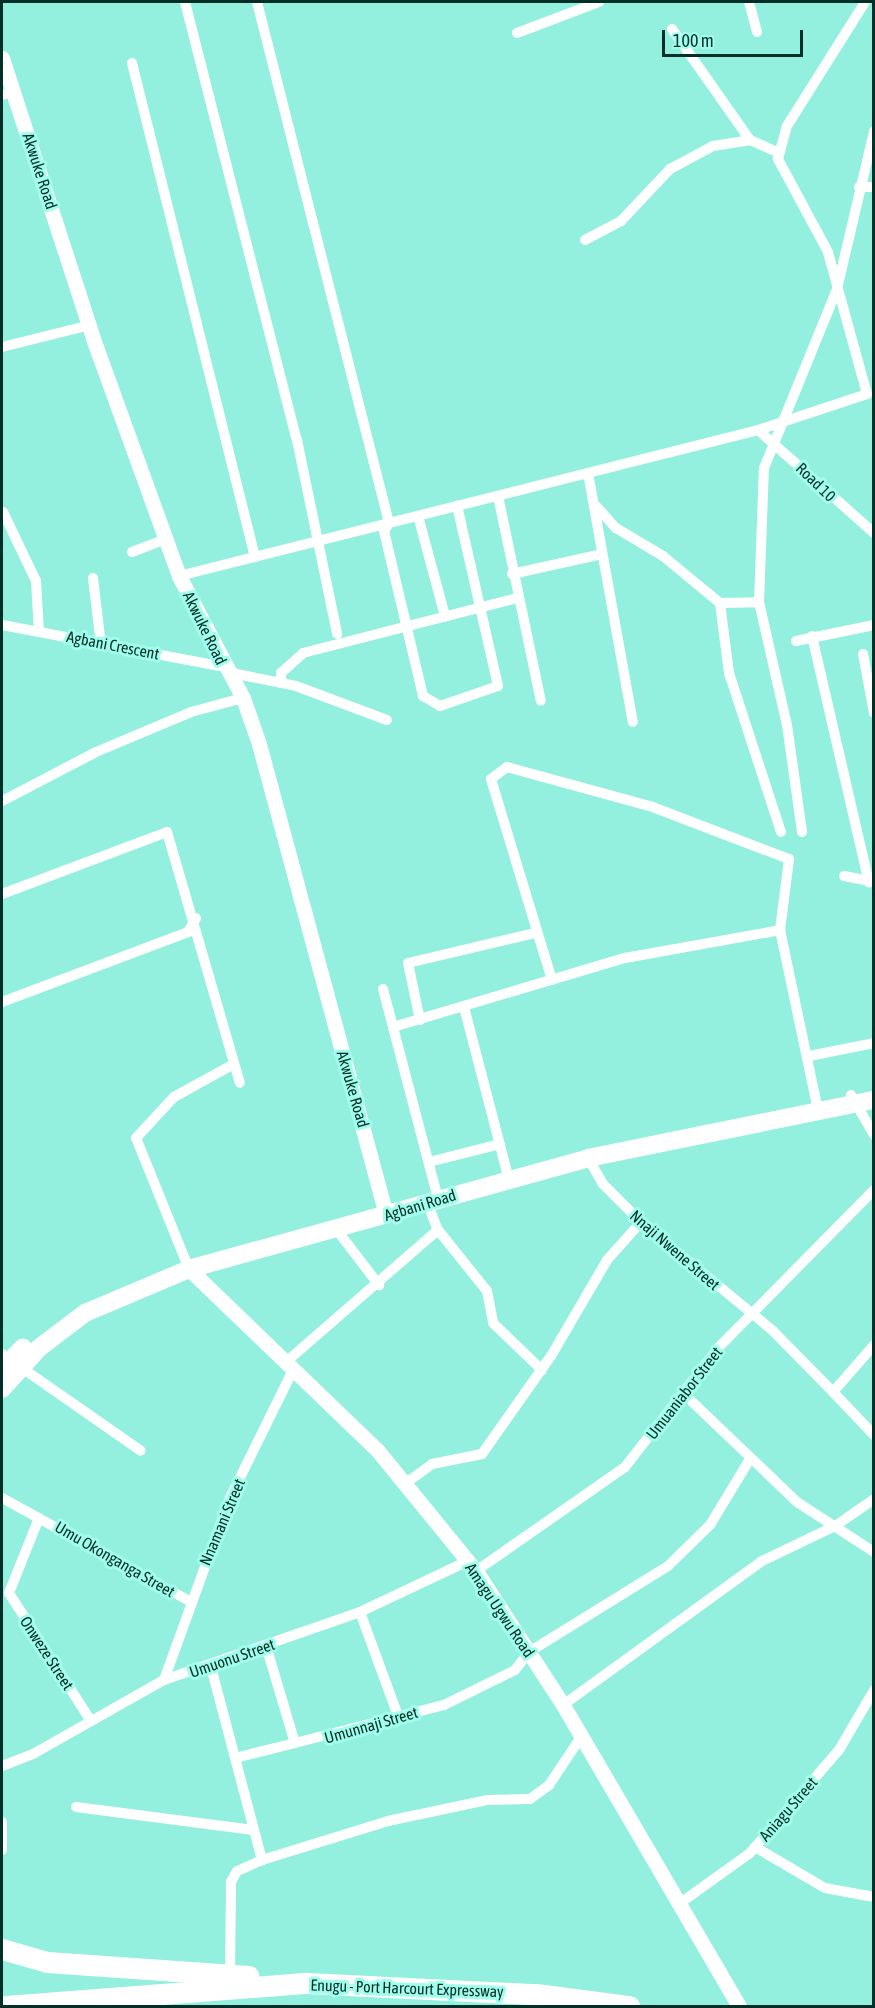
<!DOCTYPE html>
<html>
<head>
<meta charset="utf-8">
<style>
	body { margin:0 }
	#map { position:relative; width:875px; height:2008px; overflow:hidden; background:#93f0de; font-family:"Asap Condensed",sans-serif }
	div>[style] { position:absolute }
	.street>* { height:10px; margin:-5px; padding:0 5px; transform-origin:5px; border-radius:5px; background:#fff }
	.secondary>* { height:15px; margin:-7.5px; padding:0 7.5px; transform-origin:7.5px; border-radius:7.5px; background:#fff }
	.primary>* { height:18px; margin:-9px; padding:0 9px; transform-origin:9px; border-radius:9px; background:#fff }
	.highway>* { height:21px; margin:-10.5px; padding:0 10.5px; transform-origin:10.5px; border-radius:10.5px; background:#fff }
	span { translate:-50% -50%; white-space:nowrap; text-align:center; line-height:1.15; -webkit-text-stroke:6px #a1feec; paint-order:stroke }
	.street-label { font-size:16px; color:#042e28 }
	.frame { position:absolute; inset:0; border:3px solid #042e28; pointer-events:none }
	.scale { position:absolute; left:662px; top:30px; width:141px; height:27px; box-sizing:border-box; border:3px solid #042e28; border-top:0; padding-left:8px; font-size:18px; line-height:21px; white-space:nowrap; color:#042e28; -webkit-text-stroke:4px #a1feec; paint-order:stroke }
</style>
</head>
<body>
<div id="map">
	<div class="street">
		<i style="left:185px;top:2px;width:452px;rotate:75.7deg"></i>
		<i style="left:297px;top:440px;width:198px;rotate:78.3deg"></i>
		<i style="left:257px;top:2px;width:537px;rotate:75.78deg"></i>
		<i style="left:389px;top:523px;width:9px;rotate:122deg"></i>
		<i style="left:384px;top:531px;width:170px;rotate:76.7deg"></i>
		<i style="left:423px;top:696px;width:20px;rotate:30deg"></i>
		<i style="left:440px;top:706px;width:61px;rotate:-19deg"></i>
		<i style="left:498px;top:686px;width:185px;rotate:-102.8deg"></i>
		<i style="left:749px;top:2px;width:31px;rotate:75deg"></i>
		<i style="left:672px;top:29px;width:136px;rotate:54.9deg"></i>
		<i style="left:750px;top:140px;width:32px;rotate:24deg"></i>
		<i style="left:517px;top:33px;width:88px;rotate:-20.7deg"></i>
		<i style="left:132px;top:63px;width:509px;rotate:76.02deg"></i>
		<i style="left:2px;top:95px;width:13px;rotate:-18deg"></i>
		<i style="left:859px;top:187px;width:15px"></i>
		<i style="left:585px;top:240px;width:41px;rotate:-27.8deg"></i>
		<i style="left:621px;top:221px;width:71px;rotate:-46.7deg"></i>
		<i style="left:670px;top:169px;width:49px;rotate:-28.1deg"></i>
		<i style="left:713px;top:146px;width:37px;rotate:-9deg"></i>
		<i style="left:2px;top:347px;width:91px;rotate:-14deg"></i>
		<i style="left:758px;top:430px;width:155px;rotate:41.6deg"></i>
		<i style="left:588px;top:473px;width:253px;rotate:79.8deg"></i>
		<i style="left:498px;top:496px;width:209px;rotate:78.2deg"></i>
		<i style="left:596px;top:506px;width:30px;rotate:48deg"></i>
		<i style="left:616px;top:528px;width:55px;rotate:30.8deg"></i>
		<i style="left:663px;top:556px;width:74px;rotate:39.5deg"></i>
		<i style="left:720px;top:603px;width:71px;rotate:82.7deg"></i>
		<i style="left:729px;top:673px;width:167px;rotate:71.9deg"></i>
		<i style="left:3px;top:512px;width:76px;rotate:64.4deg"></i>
		<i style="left:36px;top:581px;width:50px;rotate:86.6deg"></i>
		<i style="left:418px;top:516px;width:104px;rotate:74.9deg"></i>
		<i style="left:132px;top:552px;width:36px;rotate:-21deg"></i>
		<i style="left:512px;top:574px;width:92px;rotate:-12.5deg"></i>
		<i style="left:179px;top:576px;width:597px;rotate:-14.15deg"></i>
		<i style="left:758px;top:430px;width:115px;rotate:-18.3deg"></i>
		<i style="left:867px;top:394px;width:147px;rotate:-105.4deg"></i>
		<i style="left:828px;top:252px;width:106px;rotate:-118.3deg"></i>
		<i style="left:778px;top:159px;width:34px;rotate:-75deg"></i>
		<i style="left:787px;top:126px;width:146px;rotate:-57.8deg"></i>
		<i style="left:93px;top:578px;width:67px;rotate:83.2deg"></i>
		<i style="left:759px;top:602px;width:134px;rotate:-87.9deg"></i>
		<i style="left:764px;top:468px;width:193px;rotate:-67.8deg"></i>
		<i style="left:837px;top:289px;width:162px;rotate:-76.8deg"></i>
		<i style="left:720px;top:603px;width:39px;rotate:-1deg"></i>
		<i style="left:759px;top:602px;width:126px;rotate:77.2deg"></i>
		<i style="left:787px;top:725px;width:108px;rotate:82deg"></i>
		<i style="left:2px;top:625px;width:226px;rotate:10.7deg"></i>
		<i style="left:812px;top:636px;width:253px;rotate:77deg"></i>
		<i style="left:796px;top:641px;width:80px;rotate:-11.6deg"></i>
		<i style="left:863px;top:654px;width:60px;rotate:79.4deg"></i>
		<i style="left:227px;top:672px;width:70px;rotate:11.5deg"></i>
		<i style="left:296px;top:686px;width:97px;rotate:20.5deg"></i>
		<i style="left:281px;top:683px;width:10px;rotate:-90deg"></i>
		<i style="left:281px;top:673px;width:30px;rotate:-42deg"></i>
		<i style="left:303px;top:653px;width:221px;rotate:-14.4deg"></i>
		<i style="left:2px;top:801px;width:106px;rotate:-27.5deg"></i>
		<i style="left:96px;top:752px;width:103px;rotate:-22.8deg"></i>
		<i style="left:191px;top:712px;width:54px;rotate:-15.1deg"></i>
		<i style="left:844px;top:876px;width:31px;rotate:11deg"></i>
		<i style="left:2px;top:894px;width:176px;rotate:-20.6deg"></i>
		<i style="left:167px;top:832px;width:261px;rotate:73.8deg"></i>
		<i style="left:552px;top:980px;width:210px;rotate:-106.9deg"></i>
		<i style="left:491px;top:779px;width:20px;rotate:-37deg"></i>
		<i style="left:507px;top:767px;width:148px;rotate:15.3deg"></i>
		<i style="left:650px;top:806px;width:149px;rotate:20.9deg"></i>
		<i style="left:789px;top:859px;width:72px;rotate:97.2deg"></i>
		<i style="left:780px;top:930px;width:184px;rotate:78.1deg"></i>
		<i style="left:383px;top:989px;width:209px;rotate:75.3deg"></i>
		<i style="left:2px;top:1002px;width:199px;rotate:-20.6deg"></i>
		<i style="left:188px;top:932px;width:16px;rotate:-60deg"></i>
		<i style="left:464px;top:1007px;width:179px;rotate:75.4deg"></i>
		<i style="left:420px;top:1020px;width:58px;rotate:-101.9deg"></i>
		<i style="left:408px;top:963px;width:130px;rotate:-13.3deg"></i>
		<i style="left:393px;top:1027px;width:242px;rotate:-16.6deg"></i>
		<i style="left:625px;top:958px;width:158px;rotate:-10.2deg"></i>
		<i style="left:809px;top:1056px;width:66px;rotate:-11.3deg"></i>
		<i style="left:851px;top:1095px;width:46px;rotate:60.1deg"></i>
		<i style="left:588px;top:1158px;width:30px;rotate:60deg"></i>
		<i style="left:603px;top:1184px;width:54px;rotate:45deg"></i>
		<i style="left:641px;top:1222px;width:171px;rotate:39.5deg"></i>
		<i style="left:773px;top:1331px;width:86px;rotate:45.5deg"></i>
		<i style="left:833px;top:1392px;width:62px;rotate:-48.9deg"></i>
		<i style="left:429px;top:1162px;width:73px;rotate:-14.2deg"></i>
		<i style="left:427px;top:1202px;width:30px;rotate:69deg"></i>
		<i style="left:438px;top:1230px;width:78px;rotate:51.2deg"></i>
		<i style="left:487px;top:1291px;width:33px;rotate:79deg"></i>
		<i style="left:493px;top:1323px;width:68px;rotate:43.8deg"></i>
		<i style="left:336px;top:1229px;width:71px;rotate:52.5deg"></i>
		<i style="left:189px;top:1269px;width:141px;rotate:-112deg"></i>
		<i style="left:136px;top:1138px;width:56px;rotate:-47.2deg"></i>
		<i style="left:174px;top:1097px;width:68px;rotate:-28.8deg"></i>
		<i style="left:2px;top:1354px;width:169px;rotate:34.9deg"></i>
		<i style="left:286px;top:1362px;width:201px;rotate:-41deg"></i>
		<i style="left:833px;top:1392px;width:59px;rotate:46.4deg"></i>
		<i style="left:684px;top:1394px;width:156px;rotate:43.7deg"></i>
		<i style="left:797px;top:1502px;width:92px;rotate:33deg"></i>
		<i style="left:406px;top:1483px;width:32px;rotate:-36deg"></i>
		<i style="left:432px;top:1464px;width:51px;rotate:-11.3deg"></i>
		<i style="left:482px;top:1454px;width:120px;rotate:-54.9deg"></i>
		<i style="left:551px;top:1356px;width:111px;rotate:-59.7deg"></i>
		<i style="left:607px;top:1260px;width:51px;rotate:-48.2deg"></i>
		<i style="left:2px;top:1498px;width:213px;rotate:28.8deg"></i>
		<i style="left:39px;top:1518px;width:81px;rotate:111.8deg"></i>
		<i style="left:9px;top:1593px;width:152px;rotate:57.4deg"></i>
		<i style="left:476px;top:1571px;width:182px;rotate:-34.9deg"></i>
		<i style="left:625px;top:1467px;width:151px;rotate:-52deg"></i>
		<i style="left:718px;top:1348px;width:222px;rotate:-45.4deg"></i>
		<i style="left:360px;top:1612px;width:111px;rotate:69.9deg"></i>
		<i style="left:266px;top:1646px;width:101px;rotate:73.4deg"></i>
		<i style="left:295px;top:1743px;width:154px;rotate:-14.3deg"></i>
		<i style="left:444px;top:1705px;width:79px;rotate:-26.2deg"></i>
		<i style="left:515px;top:1670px;width:23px;rotate:-52deg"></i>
		<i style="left:529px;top:1652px;width:163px;rotate:-31.7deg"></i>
		<i style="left:668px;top:1566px;width:59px;rotate:-44.3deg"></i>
		<i style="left:710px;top:1525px;width:77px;rotate:-58.8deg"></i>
		<i style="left:211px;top:1667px;width:200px;rotate:75.2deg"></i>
		<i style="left:262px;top:1860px;width:27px;rotate:156deg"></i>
		<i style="left:237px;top:1871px;width:13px;rotate:119deg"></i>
		<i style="left:231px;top:1882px;width:94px;rotate:90.6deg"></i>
		<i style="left:164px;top:1680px;width:194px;rotate:-70.1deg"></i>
		<i style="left:230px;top:1498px;width:143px;rotate:-63.8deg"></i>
		<i style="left:563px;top:1705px;width:246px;rotate:-35.9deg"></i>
		<i style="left:762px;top:1561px;width:81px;rotate:-25.6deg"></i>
		<i style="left:835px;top:1526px;width:47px;rotate:-34.7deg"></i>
		<i style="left:235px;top:1758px;width:62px;rotate:-14deg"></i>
		<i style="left:2px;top:1766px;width:33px;rotate:-21deg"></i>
		<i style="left:33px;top:1754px;width:150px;rotate:-29.5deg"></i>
		<i style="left:164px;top:1680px;width:207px;rotate:-19.1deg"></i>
		<i style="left:360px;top:1612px;width:119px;rotate:-25.3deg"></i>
		<i style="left:76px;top:1807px;width:179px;rotate:7.4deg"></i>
		<i style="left:2px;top:1822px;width:28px;rotate:90deg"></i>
		<i style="left:755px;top:1847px;width:81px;rotate:30.4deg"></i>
		<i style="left:825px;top:1888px;width:50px;rotate:10.4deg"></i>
		<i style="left:262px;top:1860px;width:132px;rotate:-17.2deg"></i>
		<i style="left:388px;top:1821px;width:102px;rotate:-11.9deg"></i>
		<i style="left:488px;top:1800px;width:42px;rotate:-1.4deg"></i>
		<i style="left:530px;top:1799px;width:24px;rotate:-36deg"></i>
		<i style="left:549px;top:1785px;width:58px;rotate:-56.3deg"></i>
		<i style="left:679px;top:1904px;width:87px;rotate:-35.7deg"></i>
		<i style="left:750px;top:1853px;width:136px;rotate:-49.2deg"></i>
		<i style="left:839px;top:1750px;width:69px;rotate:-59.7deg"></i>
	</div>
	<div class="secondary">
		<i style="left:2px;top:58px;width:301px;rotate:72deg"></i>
		<i style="left:95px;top:344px;width:247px;rotate:70.1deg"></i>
		<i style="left:179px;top:576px;width:138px;rotate:62.3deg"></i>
		<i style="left:243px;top:698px;width:49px;rotate:70.8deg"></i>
		<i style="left:259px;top:744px;width:477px;rotate:74.9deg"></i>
		<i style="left:189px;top:1269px;width:262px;rotate:43.9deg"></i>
		<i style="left:378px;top:1451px;width:155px;rotate:50.8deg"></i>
		<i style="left:476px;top:1571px;width:160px;rotate:57deg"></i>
		<i style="left:563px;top:1705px;width:349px;rotate:59.7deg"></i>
	</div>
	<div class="primary">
		<i style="left:2px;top:1369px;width:30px;rotate:-46deg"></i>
		<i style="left:2px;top:1389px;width:55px;rotate:-47.9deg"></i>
		<i style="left:39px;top:1348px;width:58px;rotate:-37.3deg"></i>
		<i style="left:85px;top:1313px;width:113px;rotate:-22.9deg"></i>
		<i style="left:189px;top:1269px;width:414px;rotate:-15.5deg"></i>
		<i style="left:588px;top:1158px;width:292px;rotate:-11.5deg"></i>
	</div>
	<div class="highway">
		<i style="left:2px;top:1949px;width:47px;rotate:16.1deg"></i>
		<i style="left:47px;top:1962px;width:202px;rotate:4deg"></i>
		<i style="left:6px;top:2006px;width:302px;rotate:-4.4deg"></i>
		<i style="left:307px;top:1983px;width:229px;rotate:2.8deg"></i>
		<i style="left:536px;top:1994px;width:94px;rotate:7.4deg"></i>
	</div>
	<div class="street-label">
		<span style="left:40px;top:171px;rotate:72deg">Akwuke Road</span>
		<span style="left:816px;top:482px;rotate:44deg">Road 10</span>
		<span style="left:205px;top:628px;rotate:64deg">Akwuke Road</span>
		<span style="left:113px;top:645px;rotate:11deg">Agbani Crescent</span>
		<span style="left:353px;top:1089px;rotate:74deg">Akwuke Road</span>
		<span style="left:420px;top:1205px;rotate:-17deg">Agbani Road</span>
		<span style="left:675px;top:1250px;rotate:41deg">Nnaji Nwene Street</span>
		<span style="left:684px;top:1393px;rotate:-52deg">Umuaniabor Street</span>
		<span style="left:222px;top:1522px;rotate:-67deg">Nnamani Street</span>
		<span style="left:115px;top:1559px;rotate:30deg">Umu Okonganga Street</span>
		<span style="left:500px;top:1610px;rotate:56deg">Amagu Ugwu Road</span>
		<span style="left:47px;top:1653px;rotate:57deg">Onweze Street</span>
		<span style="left:232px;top:1658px;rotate:-19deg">Umuonu Street</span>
		<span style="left:371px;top:1725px;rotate:-16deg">Umunnaji Street</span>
		<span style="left:788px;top:1809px;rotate:-49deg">Aniagu Street</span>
		<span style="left:407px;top:1988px;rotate:2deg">Enugu - Port Harcourt Expressway</span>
	</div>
	<div class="frame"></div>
	<div class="scale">100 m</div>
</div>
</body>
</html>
